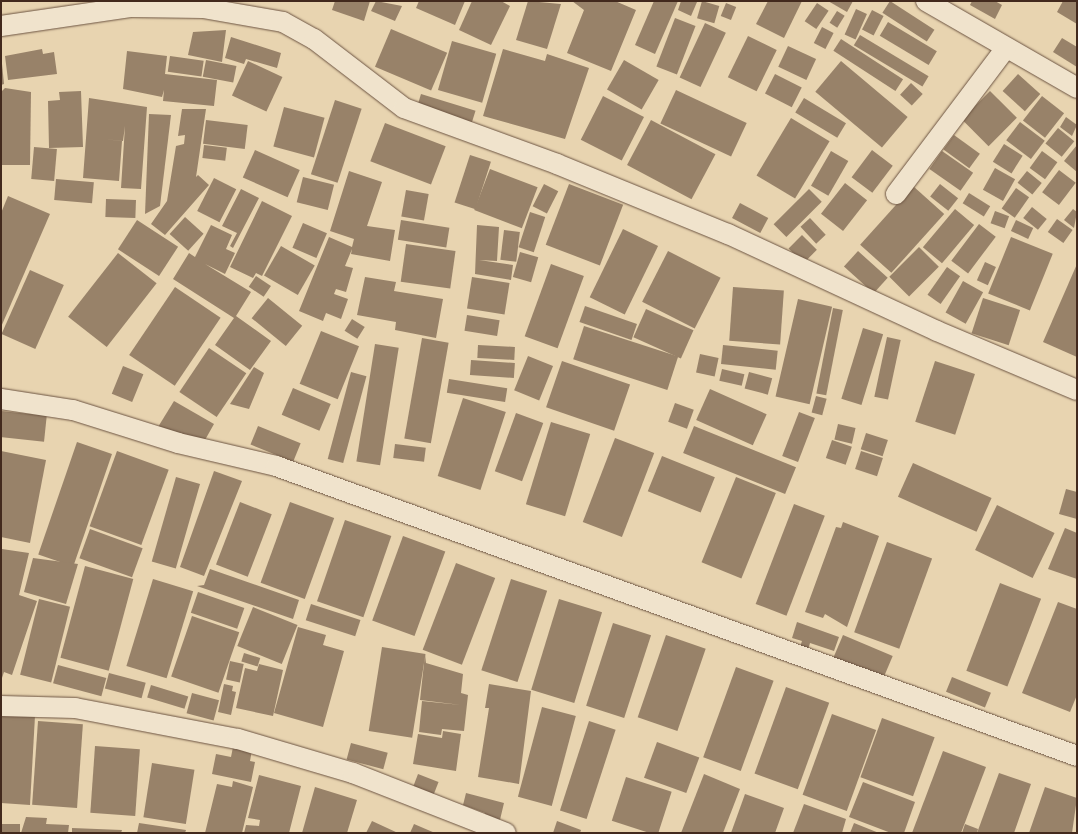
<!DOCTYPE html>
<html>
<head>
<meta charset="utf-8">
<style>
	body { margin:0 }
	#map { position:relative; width:1078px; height:834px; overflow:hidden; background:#e8d4b0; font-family:"Libre Bodoni",serif }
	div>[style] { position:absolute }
	.building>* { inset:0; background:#988269; transform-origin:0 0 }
	.roads { filter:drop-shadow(0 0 1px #6c5442) drop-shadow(0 0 1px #6c5442) }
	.minor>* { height:20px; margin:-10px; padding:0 10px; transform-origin:10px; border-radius:10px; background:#f0e3cc }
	span { translate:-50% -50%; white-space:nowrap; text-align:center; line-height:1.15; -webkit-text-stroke:4px #f0e3cc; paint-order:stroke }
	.frame { position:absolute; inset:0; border:2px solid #42291d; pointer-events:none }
</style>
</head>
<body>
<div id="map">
	<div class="building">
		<i style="clip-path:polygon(335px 1px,370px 1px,364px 21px,332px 10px)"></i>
		<i style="clip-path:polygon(376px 1px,402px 6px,395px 21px,371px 11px)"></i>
		<i style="clip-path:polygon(419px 1px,465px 1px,455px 25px,416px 8px)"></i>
		<i style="clip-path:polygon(472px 1px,501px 1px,510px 6px,491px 45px,459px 30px)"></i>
		<i style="clip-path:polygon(528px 1px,561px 4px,547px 49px,516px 40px)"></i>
		<i style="clip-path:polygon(572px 1px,615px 1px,636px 10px,611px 71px,567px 53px,584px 10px)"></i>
		<i style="clip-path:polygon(654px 1px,678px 1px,655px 54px,635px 45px)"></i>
		<i style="clip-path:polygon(681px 1px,697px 2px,691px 16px,678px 10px)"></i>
		<i style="left:702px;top:1px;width:18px;height:18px;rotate:16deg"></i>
		<i style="clip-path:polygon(768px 1px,802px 1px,784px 38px,756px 24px)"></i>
		<i style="clip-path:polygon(828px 1px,853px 1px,847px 12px)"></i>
		<i style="left:890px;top:1px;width:53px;height:14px;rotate:33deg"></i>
		<i style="clip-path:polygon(972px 1px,995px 1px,1002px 5px,995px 19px,970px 5px)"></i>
		<i style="clip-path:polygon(1063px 1px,1077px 1px,1077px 24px,1057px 12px)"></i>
		<i style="left:726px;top:3px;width:11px;height:14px;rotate:22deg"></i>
		<i style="left:817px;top:3px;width:14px;height:22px;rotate:34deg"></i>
		<i style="left:856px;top:9px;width:12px;height:28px;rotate:24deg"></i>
		<i style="left:872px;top:10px;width:13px;height:22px;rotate:27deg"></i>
		<i style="left:837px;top:11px;width:9px;height:14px;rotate:32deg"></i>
		<i style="left:675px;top:18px;width:22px;height:52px;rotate:21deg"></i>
		<i style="left:888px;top:22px;width:57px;height:16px;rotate:31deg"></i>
		<i style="left:705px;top:23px;width:23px;height:60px;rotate:25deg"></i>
		<i style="left:822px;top:27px;width:13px;height:18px;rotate:27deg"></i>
		<i style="left:391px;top:29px;width:61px;height:41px;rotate:23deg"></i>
		<i style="clip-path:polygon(226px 30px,222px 62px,188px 55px,193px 32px)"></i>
		<i style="left:860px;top:35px;width:80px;height:12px;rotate:31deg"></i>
		<i style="left:748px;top:36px;width:32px;height:46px;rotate:26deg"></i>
		<i style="clip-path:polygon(231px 37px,281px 53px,277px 68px,246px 59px,244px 64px,225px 58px)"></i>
		<i style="clip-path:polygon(1062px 38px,1077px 47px,1077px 67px,1053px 52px)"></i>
		<i style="left:841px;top:39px;width:74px;height:14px;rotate:33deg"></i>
		<i style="left:452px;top:41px;width:46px;height:51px;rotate:16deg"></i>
		<i style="left:788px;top:46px;width:31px;height:23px;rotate:25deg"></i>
		<i style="clip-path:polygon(42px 49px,43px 54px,54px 52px,57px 74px,8px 80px,5px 56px)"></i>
		<i style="clip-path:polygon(503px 49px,545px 61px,547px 54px,589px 68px,565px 139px,483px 116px)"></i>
		<i style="clip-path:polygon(127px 51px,167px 56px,165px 74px,217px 80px,214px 106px,163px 101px,164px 90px,162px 97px,123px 89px)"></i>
		<i style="clip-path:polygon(1px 54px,4px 84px,1px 85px)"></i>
		<i style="left:170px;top:56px;width:34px;height:16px;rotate:8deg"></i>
		<i style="left:206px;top:60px;width:31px;height:17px;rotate:11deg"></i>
		<i style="left:624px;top:60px;width:40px;height:34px;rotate:30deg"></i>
		<i style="left:248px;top:61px;width:38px;height:38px;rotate:25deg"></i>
		<i style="left:841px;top:61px;width:87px;height:40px;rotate:40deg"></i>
		<i style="left:775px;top:74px;width:30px;height:22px;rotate:27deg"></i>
		<i style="left:1018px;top:74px;width:30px;height:23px;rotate:42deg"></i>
		<i style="left:911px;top:83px;width:16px;height:16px;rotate:43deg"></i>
		<i style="clip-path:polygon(5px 88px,31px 92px,30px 165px,1px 165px,1px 92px)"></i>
		<i style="left:676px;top:90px;width:78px;height:37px;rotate:25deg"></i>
		<i style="clip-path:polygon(81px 91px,83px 147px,49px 148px,48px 101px,60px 100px,59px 92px)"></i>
		<i style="left:990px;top:91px;width:38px;height:40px;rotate:45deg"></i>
		<i style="left:421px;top:94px;width:57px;height:13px;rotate:17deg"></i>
		<i style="left:603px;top:96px;width:46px;height:49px;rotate:27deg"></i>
		<i style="left:1042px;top:96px;width:28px;height:31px;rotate:38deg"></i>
		<i style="clip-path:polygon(89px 98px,147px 107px,141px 189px,121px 188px,125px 126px,123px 141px,103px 139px,122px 141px,119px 181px,83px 178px)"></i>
		<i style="left:804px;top:98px;width:49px;height:17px;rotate:31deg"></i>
		<i style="left:335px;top:100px;width:28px;height:78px;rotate:18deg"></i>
		<i style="left:284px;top:107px;width:42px;height:41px;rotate:15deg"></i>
		<i style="clip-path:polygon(182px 109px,206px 109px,196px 177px,198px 175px,209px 185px,165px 235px,151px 224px,167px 201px,176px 146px,184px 144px,185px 135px,178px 136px)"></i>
		<i style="clip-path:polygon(149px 114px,171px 115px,160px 206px,145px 214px)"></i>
		<i style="clip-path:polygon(1066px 117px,1077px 125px,1072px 136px,1060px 127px)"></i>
		<i style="left:791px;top:118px;width:45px;height:67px;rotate:31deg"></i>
		<i style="left:206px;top:120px;width:42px;height:24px;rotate:7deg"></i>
		<i style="left:651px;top:120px;width:73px;height:51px;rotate:28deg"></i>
		<i style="left:1020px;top:122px;width:31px;height:23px;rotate:37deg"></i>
		<i style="left:385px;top:123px;width:65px;height:41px;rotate:21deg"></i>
		<i style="left:1058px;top:128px;width:21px;height:20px;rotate:39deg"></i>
		<i style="left:954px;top:135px;width:32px;height:18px;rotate:36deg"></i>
		<i style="left:1004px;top:144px;width:22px;height:21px;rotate:32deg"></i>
		<i style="left:204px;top:145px;width:23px;height:13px;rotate:7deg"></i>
		<i style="clip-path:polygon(1077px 145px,1077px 172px,1064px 161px)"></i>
		<i style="left:34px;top:147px;width:23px;height:32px;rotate:5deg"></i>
		<i style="left:255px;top:150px;width:49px;height:30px;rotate:24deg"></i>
		<i style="left:872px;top:150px;width:26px;height:34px;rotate:37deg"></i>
		<i style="left:831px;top:151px;width:20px;height:40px;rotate:30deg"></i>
		<i style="left:942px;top:151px;width:38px;height:22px;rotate:35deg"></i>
		<i style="left:1042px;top:151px;width:19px;height:21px;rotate:36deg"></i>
		<i style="left:470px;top:155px;width:22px;height:50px;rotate:18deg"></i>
		<i style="left:995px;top:168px;width:23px;height:25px;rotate:29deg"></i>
		<i style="left:490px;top:169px;width:51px;height:44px;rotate:21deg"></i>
		<i style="left:1059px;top:170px;width:21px;height:28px;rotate:37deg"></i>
		<i style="clip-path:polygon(349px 171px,382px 182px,367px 226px,395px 230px,390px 261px,351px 254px,352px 249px,345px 266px,353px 268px,346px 292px,336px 289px,334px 294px,348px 299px,341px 319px,326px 313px,323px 321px,299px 311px,329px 237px,352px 247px,354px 239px,330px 231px)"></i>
		<i style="left:1027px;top:171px;width:19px;height:15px;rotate:39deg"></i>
		<i style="left:303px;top:177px;width:32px;height:26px;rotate:14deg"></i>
		<i style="left:214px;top:178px;width:25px;height:37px;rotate:27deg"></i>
		<i style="left:56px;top:179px;width:38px;height:21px;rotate:5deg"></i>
		<i style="left:845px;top:183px;width:28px;height:39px;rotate:38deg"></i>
		<i style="left:544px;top:184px;width:16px;height:25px;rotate:27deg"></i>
		<i style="left:569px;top:184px;width:58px;height:65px;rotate:21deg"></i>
		<i style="left:940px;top:184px;width:23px;height:16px;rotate:38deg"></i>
		<i style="left:913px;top:186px;width:42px;height:79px;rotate:42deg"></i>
		<i style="left:1016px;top:188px;width:16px;height:25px;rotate:35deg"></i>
		<i style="clip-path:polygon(241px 189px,259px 198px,233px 248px,230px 246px,237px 233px,222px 226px)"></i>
		<i style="left:809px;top:189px;width:18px;height:50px;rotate:45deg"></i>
		<i style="left:406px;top:190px;width:23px;height:27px;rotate:10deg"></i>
		<i style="left:969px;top:193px;width:25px;height:12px;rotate:32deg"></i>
		<i style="clip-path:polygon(8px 196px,50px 214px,1px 327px,1px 213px)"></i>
		<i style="left:106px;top:199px;width:30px;height:18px;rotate:2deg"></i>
		<i style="clip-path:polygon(262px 201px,292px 216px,262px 276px,256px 273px,253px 278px,230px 267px)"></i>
		<i style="left:740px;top:203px;width:32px;height:17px;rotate:28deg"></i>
		<i style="left:1032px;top:207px;width:19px;height:14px;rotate:39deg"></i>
		<i style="left:955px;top:209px;width:25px;height:50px;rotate:40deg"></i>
		<i style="clip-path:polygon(1073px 209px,1077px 212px,1074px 228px,1064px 220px)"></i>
		<i style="left:995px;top:211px;width:15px;height:13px;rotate:20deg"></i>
		<i style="left:530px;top:212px;width:16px;height:37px;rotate:18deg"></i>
		<i style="left:185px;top:217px;width:25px;height:23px;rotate:42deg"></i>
		<i style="left:810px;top:218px;width:23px;height:13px;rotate:47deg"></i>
		<i style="left:1057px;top:219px;width:19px;height:16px;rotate:35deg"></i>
		<i style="left:137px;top:220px;width:49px;height:35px;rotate:33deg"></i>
		<i style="left:401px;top:220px;width:49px;height:20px;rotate:9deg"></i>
		<i style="left:1016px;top:220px;width:19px;height:12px;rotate:25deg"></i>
		<i style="left:303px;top:223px;width:26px;height:27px;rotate:23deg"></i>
		<i style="left:979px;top:224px;width:21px;height:46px;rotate:37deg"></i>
		<i style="clip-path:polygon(211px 225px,232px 235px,226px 249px,235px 253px,225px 274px,205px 264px,251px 292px,236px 316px,271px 341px,250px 370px,215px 345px,234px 318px,173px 279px,189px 253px,195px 257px)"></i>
		<i style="clip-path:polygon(477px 225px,499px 227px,497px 261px,479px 260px,513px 265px,511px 280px,475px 274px)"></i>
		<i style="left:623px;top:229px;width:39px;height:76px;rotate:26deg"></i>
		<i style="left:504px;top:230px;width:16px;height:30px;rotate:7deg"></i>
		<i style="left:802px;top:235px;width:21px;height:19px;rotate:45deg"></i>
		<i style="left:1011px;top:237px;width:45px;height:61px;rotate:22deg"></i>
		<i style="left:406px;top:244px;width:50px;height:38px;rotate:8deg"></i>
		<i style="left:281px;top:246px;width:39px;height:34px;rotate:30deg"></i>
		<i style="left:919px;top:247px;width:28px;height:42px;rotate:45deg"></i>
		<i style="left:668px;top:251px;width:59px;height:57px;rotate:27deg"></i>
		<i style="left:858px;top:251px;width:40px;height:21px;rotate:42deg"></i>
		<i style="left:520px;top:252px;width:19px;height:26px;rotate:16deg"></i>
		<i style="left:118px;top:253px;width:49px;height:81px;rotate:38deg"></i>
		<i style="left:985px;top:262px;width:12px;height:20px;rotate:24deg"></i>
		<i style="left:551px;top:264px;width:35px;height:77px;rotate:20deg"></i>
		<i style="clip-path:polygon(1077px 264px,1077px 357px,1043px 342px)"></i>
		<i style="left:947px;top:267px;width:16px;height:34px;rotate:35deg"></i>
		<i style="left:30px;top:270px;width:37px;height:70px;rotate:24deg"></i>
		<i style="left:256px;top:276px;width:18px;height:13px;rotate:34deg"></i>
		<i style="clip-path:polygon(365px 277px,396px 282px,394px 291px,443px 299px,436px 338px,395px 330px,396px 322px,357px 315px)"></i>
		<i style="left:472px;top:277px;width:38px;height:32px;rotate:9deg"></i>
		<i style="left:963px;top:281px;width:23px;height:36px;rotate:29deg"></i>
		<i style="left:175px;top:287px;width:55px;height:82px;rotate:34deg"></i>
		<i style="left:733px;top:287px;width:51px;height:54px;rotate:4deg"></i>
		<i style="left:268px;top:298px;width:44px;height:26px;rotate:39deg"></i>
		<i style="left:983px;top:298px;width:39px;height:37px;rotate:18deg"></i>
		<i style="left:798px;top:299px;width:35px;height:100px;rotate:13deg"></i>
		<i style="left:585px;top:306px;width:55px;height:17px;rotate:19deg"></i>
		<i style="left:833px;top:308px;width:10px;height:87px;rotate:11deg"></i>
		<i style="left:646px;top:309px;width:52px;height:31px;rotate:24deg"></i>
		<i style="left:467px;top:315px;width:33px;height:16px;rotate:9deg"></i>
		<i style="left:352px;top:319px;width:15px;height:14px;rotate:32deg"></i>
		<i style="left:584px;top:326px;width:99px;height:35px;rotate:18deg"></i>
		<i style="left:863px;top:328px;width:21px;height:74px;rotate:17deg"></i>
		<i style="left:321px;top:331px;width:41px;height:57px;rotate:22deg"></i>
		<i style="left:887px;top:337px;width:14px;height:61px;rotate:12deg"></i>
		<i style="left:422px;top:338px;width:27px;height:102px;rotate:10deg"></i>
		<i style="left:375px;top:344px;width:24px;height:119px;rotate:9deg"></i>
		<i style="left:478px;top:345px;width:37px;height:13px;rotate:3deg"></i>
		<i style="left:723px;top:345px;width:55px;height:19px;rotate:6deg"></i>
		<i style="left:209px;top:348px;width:45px;height:53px;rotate:34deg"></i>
		<i style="left:700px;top:354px;width:19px;height:19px;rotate:12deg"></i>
		<i style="left:528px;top:356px;width:27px;height:37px;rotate:22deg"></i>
		<i style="left:471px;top:360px;width:44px;height:15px;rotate:4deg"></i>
		<i style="left:562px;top:361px;width:72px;height:49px;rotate:19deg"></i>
		<i style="left:935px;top:361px;width:42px;height:64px;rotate:18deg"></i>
		<i style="left:123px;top:366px;width:22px;height:30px;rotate:22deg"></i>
		<i style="clip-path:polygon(254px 367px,264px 373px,249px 409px,230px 404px)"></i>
		<i style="left:722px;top:369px;width:23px;height:12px;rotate:13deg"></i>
		<i style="left:351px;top:372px;width:16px;height:90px;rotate:15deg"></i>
		<i style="left:749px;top:372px;width:24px;height:17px;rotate:15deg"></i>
		<i style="left:449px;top:379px;width:59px;height:14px;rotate:9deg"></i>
		<i style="left:293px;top:388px;width:41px;height:29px;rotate:23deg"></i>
		<i style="left:710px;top:389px;width:62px;height:34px;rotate:24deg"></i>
		<i style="left:816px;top:396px;width:11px;height:17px;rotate:15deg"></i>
		<i style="left:463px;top:398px;width:45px;height:82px;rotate:18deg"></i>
		<i style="clip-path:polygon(174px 401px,214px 424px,205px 440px,158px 427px)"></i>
		<i style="left:675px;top:403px;width:20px;height:20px;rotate:20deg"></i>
		<i style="left:1px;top:411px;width:46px;height:26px;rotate:6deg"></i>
		<i style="left:799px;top:412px;width:17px;height:47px;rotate:21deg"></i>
		<i style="left:516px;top:413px;width:29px;height:62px;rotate:20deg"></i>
		<i style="left:551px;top:422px;width:41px;height:86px;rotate:17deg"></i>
		<i style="left:838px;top:424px;width:18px;height:16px;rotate:13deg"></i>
		<i style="left:258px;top:426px;width:46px;height:20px;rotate:22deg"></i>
		<i style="left:694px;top:426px;width:110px;height:29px;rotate:22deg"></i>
		<i style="left:866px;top:433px;width:23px;height:17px;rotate:18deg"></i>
		<i style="left:615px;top:438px;width:42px;height:90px;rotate:21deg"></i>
		<i style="left:832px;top:440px;width:21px;height:19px;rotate:19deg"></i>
		<i style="left:77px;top:442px;width:37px;height:119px;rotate:19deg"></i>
		<i style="left:395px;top:444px;width:31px;height:14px;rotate:7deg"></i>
		<i style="clip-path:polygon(1px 451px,46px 460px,30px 543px,1px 537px)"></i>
		<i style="left:117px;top:451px;width:55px;height:80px;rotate:20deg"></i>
		<i style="left:861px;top:451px;width:23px;height:19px;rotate:18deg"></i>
		<i style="left:662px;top:456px;width:57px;height:38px;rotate:22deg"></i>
		<i style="left:913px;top:463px;width:86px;height:37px;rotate:24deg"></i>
		<i style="clip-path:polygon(214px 471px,242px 481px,204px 576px,180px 567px)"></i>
		<i style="left:176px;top:477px;width:25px;height:88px;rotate:16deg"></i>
		<i style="left:736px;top:477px;width:43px;height:92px;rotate:22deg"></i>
		<i style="clip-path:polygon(1066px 489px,1077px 492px,1077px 519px,1059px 514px)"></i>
		<i style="left:240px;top:502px;width:34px;height:67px;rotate:21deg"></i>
		<i style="left:290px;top:502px;width:47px;height:86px;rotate:20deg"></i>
		<i style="left:794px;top:504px;width:33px;height:107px;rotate:21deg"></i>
		<i style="left:997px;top:505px;width:64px;height:50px;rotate:26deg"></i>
		<i style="left:345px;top:520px;width:49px;height:86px;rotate:19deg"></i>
		<i style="clip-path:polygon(843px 522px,879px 536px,847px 627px,825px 614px,823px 618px,805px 612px,836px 527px,841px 528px)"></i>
		<i style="clip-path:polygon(1065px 528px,1077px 533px,1077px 579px,1048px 569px)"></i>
		<i style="left:90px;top:529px;width:56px;height:31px;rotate:20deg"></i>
		<i style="left:403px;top:536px;width:45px;height:90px;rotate:20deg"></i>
		<i style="left:887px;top:542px;width:48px;height:96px;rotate:20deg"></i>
		<i style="clip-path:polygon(2px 549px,29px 553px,19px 595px,37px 601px,12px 675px,4px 672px,2px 678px)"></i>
		<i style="clip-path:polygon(33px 558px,78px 564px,66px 604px,24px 592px)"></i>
		<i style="left:456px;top:563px;width:42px;height:93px;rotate:21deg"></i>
		<i style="left:85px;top:566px;width:50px;height:95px;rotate:15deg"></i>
		<i style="clip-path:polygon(210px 569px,299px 600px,293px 619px,197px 586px,204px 585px)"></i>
		<i style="left:153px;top:579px;width:42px;height:91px;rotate:17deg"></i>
		<i style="left:511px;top:579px;width:38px;height:96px;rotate:18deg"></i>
		<i style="left:1000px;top:583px;width:44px;height:94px;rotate:21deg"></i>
		<i style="left:198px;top:592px;width:49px;height:22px;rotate:19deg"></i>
		<i style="left:39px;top:599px;width:32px;height:78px;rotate:14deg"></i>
		<i style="left:559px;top:599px;width:45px;height:95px;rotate:17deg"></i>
		<i style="clip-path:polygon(1058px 602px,1077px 609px,1077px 695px,1070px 712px,1022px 693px)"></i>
		<i style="left:311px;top:604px;width:52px;height:17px;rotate:18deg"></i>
		<i style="left:253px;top:607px;width:48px;height:42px;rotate:22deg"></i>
		<i style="left:192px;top:616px;width:50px;height:64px;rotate:19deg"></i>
		<i style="clip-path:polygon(797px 622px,839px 637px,834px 651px,810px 643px,808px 650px,800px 647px,802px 641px,792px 638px)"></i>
		<i style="left:613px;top:623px;width:40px;height:87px;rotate:18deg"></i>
		<i style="clip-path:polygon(298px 627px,326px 635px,323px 645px,344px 651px,323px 727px,274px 713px)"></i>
		<i style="left:666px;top:635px;width:42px;height:87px;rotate:19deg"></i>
		<i style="left:843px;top:635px;width:54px;height:26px;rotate:23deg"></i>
		<i style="left:382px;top:647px;width:44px;height:85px;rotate:9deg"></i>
		<i style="left:244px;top:653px;width:17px;height:9px;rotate:17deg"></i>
		<i style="clip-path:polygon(425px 654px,426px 663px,463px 674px,461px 693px,468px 695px,464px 731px,442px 729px,441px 735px,419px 732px,422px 701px,461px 705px,420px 700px)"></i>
		<i style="left:230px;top:661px;width:14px;height:19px;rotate:12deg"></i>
		<i style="clip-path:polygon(259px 664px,283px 670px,273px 716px,236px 708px,245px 668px,257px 671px)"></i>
		<i style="left:58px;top:665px;width:50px;height:19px;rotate:15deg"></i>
		<i style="left:736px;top:667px;width:40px;height:96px;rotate:20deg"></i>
		<i style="left:109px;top:673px;width:38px;height:16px;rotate:15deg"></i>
		<i style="left:952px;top:677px;width:42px;height:16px;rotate:22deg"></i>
		<i style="clip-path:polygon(224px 684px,233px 686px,232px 691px,236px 692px,231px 715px,218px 712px)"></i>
		<i style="clip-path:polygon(489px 684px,531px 691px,519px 784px,478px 777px,489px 708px,485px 708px)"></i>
		<i style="left:151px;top:685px;width:39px;height:13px;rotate:17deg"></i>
		<i style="left:786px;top:687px;width:46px;height:92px;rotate:20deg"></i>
		<i style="left:192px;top:693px;width:28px;height:21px;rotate:15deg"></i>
		<i style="left:542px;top:707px;width:35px;height:93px;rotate:15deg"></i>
		<i style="clip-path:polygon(1px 714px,35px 716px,30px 805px,1px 803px)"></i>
		<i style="left:832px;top:714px;width:47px;height:86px;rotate:20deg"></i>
		<i style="left:882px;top:718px;width:56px;height:63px;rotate:20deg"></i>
		<i style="left:38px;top:721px;width:45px;height:84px;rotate:4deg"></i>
		<i style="left:589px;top:721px;width:28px;height:94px;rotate:18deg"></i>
		<i style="clip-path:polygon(443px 731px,461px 734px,456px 771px,413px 764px,418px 734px,442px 738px)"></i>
		<i style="left:657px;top:742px;width:45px;height:38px;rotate:20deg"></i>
		<i style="left:351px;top:743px;width:38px;height:17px;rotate:15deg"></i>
		<i style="left:95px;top:746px;width:45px;height:67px;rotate:4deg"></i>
		<i style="clip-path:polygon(233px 747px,252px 750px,250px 761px,255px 762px,251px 782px,212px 774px,216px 754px,231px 757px)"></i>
		<i style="clip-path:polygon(943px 751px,986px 767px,961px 833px,912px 833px)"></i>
		<i style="left:152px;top:763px;width:43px;height:55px;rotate:9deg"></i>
		<i style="clip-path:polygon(999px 773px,1031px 784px,1014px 833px,977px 833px)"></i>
		<i style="left:418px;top:774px;width:22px;height:16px;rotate:21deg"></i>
		<i style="clip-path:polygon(704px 774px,740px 789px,723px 833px,681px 833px)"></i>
		<i style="clip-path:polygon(259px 775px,301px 786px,289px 833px,244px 833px,246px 825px,259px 826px,260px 820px,248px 818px)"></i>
		<i style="left:626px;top:777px;width:48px;height:46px;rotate:18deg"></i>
		<i style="clip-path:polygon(233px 781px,253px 787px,242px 833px,205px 833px,217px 784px,232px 787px)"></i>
		<i style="clip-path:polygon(863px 782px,915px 802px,904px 833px,891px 833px,849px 817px)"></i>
		<i style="clip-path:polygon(315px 787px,357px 800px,347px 833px,302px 833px)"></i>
		<i style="clip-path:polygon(1045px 787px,1077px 798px,1072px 833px,1029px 833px)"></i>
		<i style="clip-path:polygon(466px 793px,504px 803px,499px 824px,483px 821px,485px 813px,463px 805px)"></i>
		<i style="clip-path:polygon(745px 794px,784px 808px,775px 833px,731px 833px)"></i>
		<i style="clip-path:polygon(804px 804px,846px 819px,842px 833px,793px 833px)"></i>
		<i style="clip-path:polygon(26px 817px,47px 818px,46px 824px,69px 825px,68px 833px,21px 833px)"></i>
		<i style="clip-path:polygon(372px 821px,398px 833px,366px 833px)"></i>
		<i style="clip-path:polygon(557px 821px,581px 830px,580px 833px,553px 833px)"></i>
		<i style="clip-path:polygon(139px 823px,186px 830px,185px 833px,137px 833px)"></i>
		<i style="clip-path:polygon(854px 823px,879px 833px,850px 833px)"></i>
		<i style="left:1px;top:824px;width:19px;height:9px"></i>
		<i style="clip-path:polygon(414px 824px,435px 833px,410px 833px)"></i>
		<i style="clip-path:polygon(965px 824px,978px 829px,977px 833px,962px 833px)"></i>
		<i style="clip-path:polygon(72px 828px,122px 830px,121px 833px,72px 833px)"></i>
	</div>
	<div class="roads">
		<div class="minor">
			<i style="left:926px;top:1px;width:174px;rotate:29.9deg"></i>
			<i style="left:203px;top:8px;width:81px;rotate:9.9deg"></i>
			<i style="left:283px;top:22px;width:35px;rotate:29deg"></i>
			<i style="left:314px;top:39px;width:113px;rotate:37.5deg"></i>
			<i style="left:404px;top:108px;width:163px;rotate:20.1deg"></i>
			<i style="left:557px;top:164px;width:185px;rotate:22.3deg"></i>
			<i style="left:728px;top:234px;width:230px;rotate:24.9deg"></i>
			<i style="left:937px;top:331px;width:152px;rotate:22.9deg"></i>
			<i style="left:1px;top:26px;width:132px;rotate:-8.3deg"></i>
			<i style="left:132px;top:7px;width:71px;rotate:0.8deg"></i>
			<i style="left:203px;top:8px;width:7px;rotate:-82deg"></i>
			<i style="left:896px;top:194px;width:183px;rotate:-53deg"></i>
			<i style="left:1px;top:399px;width:73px;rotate:8.7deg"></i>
			<i style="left:73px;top:410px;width:110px;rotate:17.4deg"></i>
			<i style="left:178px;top:443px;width:101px;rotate:13.2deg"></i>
			<i style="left:276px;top:466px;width:852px;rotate:19.9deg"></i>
			<i style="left:1px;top:706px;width:74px;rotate:1.5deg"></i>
			<i style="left:75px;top:708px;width:166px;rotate:10.8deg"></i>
			<i style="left:238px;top:739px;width:120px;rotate:16.5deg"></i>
			<i style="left:353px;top:773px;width:164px;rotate:21.4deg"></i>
		</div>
	</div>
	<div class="frame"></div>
</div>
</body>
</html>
